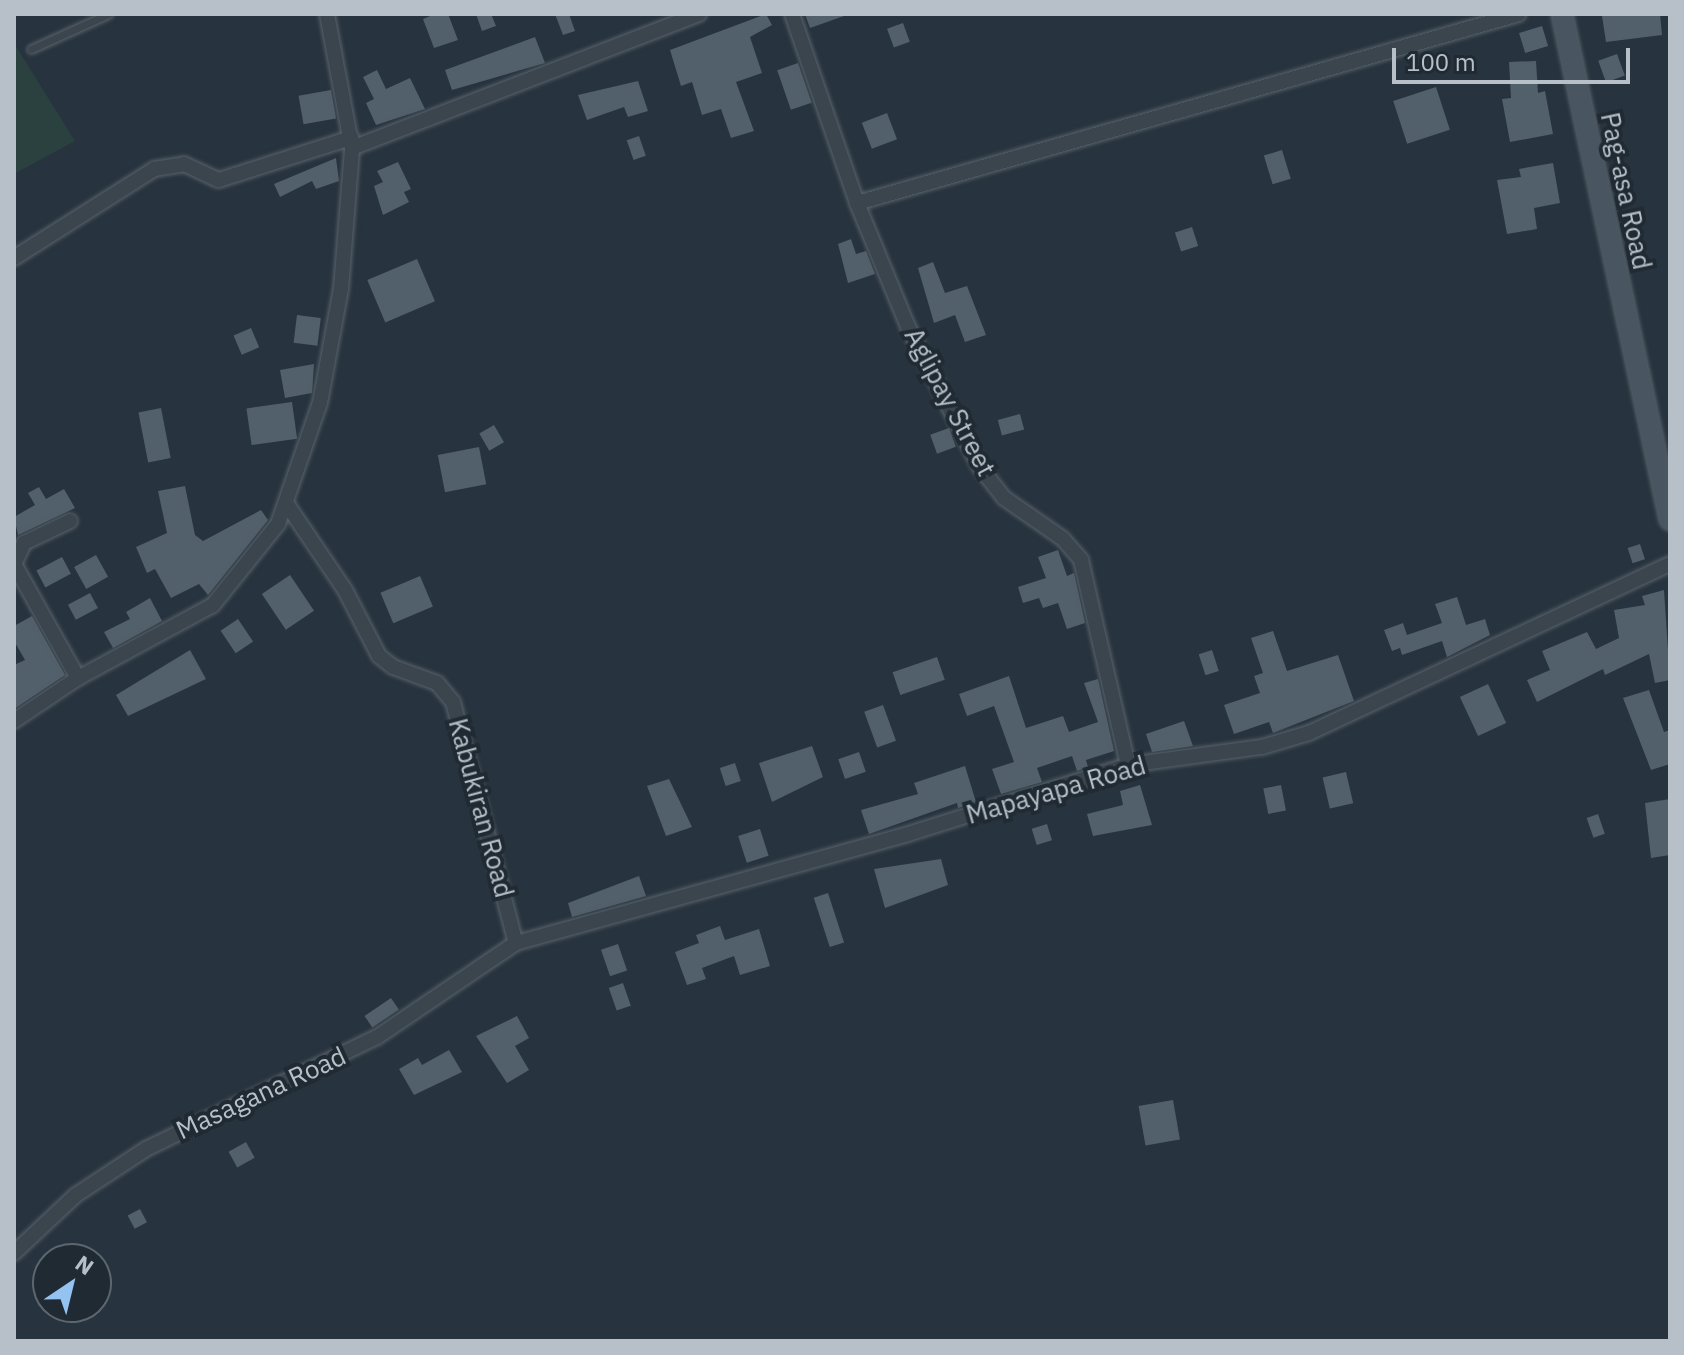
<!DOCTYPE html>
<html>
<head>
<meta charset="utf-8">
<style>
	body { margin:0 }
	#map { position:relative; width:1684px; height:1355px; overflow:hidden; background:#27333e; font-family:"IBM Plex Sans",sans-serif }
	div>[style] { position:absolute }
	.green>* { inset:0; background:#2a4140 }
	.building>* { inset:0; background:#52606b; transform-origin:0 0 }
	.roads { filter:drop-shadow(0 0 2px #59636c) drop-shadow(0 0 2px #59636c) }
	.lane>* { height:7px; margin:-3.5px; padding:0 3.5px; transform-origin:3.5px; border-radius:3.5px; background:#3b454e }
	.street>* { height:14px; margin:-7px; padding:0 7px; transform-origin:7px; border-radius:7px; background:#3b454e }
	.secondary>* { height:20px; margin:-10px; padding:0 10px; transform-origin:10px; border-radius:10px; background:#495561 }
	span { translate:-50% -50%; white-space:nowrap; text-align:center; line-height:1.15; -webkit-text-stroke:8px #202a33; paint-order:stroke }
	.street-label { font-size:26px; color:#b7c0c9 }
	.frame { position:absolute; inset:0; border:16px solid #b7c0c9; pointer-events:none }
	.north { position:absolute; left:32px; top:1243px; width:80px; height:80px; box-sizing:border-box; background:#202a33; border:2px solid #5c666f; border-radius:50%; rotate:35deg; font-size:22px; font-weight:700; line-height:32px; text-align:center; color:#b7c0c9 }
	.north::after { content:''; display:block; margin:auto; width:28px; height:36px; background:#94c3f1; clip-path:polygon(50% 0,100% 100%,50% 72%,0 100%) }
	.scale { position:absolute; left:1392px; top:48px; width:238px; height:36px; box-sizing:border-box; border:4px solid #b7c0c9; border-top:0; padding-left:10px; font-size:24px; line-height:28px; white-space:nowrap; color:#b7c0c9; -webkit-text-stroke:6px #202a33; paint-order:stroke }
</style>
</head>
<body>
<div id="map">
	<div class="green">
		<i style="clip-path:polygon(14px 43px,75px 141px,14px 174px)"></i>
	</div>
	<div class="building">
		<i style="clip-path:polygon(435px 14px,448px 14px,458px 40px,434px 48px,423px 19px)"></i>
		<i style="clip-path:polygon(476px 14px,491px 14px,496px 26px,482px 31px)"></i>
		<i style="clip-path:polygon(555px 14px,569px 14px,575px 31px,563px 35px)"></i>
		<i style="clip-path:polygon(766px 14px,772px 25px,750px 37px,762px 73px,736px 82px,754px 131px,731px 138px,721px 109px,702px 115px,692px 82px,681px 86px,670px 50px)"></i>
		<i style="clip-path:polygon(805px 14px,844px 14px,844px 16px,810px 28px)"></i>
		<i style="clip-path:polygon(1618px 14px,1660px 14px,1662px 35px,1606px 42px,1602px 16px)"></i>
		<i style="left:903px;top:23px;width:20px;height:17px;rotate:70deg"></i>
		<i style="left:1542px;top:26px;width:21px;height:24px;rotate:73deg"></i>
		<i style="clip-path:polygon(535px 37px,545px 63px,452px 90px,445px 70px)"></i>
		<i style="left:1617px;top:54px;width:23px;height:20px;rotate:70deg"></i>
		<i style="clip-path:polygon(1536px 61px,1538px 93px,1545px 91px,1553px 134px,1510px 142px,1502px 99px,1511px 98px,1509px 62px)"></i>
		<i style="left:798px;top:63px;width:42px;height:22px;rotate:71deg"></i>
		<i style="clip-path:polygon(377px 70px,386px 89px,410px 78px,425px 109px,376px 125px,366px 103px,374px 99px,363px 77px)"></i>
		<i style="clip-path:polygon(638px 81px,648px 111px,628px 117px,624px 107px,587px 120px,578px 95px)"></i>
		<i style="left:1436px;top:87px;width:45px;height:45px;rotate:72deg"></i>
		<i style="left:331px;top:90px;width:29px;height:33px;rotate:80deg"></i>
		<i style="left:887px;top:113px;width:28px;height:27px;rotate:69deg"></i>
		<i style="left:639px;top:136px;width:21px;height:13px;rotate:71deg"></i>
		<i style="left:1282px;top:150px;width:30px;height:19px;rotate:73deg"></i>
		<i style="clip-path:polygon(336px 158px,339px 181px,316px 189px,312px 181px,280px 197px,274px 184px)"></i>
		<i style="clip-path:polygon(398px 162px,411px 189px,404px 192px,409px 202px,383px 215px,374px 186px,383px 182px,377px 171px)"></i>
		<i style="clip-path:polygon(1553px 163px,1560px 203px,1534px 208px,1537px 229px,1507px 234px,1497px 180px,1521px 177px,1519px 169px)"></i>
		<i style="left:1192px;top:227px;width:20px;height:18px;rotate:72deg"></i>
		<i style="clip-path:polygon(851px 239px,856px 254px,866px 251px,875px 274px,848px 283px,838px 244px)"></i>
		<i style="left:417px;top:259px;width:46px;height:54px;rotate:67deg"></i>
		<i style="clip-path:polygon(933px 262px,945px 293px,967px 286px,986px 335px,965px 342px,955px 315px,934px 323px,918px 268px)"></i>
		<i style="left:297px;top:315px;width:24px;height:28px;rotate:7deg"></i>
		<i style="left:251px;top:328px;width:21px;height:19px;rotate:67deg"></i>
		<i style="clip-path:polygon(314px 364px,312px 393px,285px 398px,280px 370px)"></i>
		<i style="left:292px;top:402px;width:37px;height:46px;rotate:82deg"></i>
		<i style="left:161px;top:408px;width:51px;height:23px;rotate:79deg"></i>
		<i style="left:1020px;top:414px;width:16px;height:23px;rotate:75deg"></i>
		<i style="left:494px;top:425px;width:20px;height:17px;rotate:60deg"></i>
		<i style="left:949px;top:428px;width:20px;height:20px;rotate:70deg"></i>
		<i style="left:479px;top:447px;width:38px;height:42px;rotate:79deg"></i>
		<i style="clip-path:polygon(185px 486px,195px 535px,203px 541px,261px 510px,268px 520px,208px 595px,199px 584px,171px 598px,155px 569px,147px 573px,136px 547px,167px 533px,158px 491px)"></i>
		<i style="clip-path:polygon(39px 487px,46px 499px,64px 489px,75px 508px,18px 535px,14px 517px,35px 505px,28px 493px)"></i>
		<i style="left:1640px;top:544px;width:16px;height:13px;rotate:72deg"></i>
		<i style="clip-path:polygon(1058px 550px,1067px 576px,1074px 573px,1085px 623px,1067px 629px,1058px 603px,1043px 608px,1039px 598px,1023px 603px,1018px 587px,1046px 578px,1038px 557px)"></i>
		<i style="left:96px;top:555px;width:25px;height:25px;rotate:61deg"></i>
		<i style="left:62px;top:557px;width:19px;height:29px;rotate:62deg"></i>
		<i style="left:290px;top:575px;width:43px;height:34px;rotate:56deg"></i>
		<i style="left:420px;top:576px;width:33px;height:43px;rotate:67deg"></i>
		<i style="clip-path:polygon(1664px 590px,1670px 680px,1655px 683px,1649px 654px,1605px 675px,1603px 669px,1537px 702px,1527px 680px,1550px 670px,1542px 651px,1587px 632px,1596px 649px,1619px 638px,1614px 610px,1645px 605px,1642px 596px)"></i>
		<i style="left:90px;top:593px;width:17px;height:25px;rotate:62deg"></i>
		<i style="clip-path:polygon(1457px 597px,1466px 625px,1485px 619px,1490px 635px,1447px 657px,1442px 641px,1402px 655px,1400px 648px,1392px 651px,1384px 630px,1403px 623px,1407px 635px,1442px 623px,1435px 604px)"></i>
		<i style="clip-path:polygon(150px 598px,162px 621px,113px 648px,104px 632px,130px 619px,126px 612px)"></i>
		<i style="clip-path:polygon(32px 616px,65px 675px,14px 709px,14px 665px,25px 660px,14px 641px,14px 626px)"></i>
		<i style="left:238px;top:619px;width:27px;height:21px;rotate:56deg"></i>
		<i style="clip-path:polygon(1273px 631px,1287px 671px,1338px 655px,1354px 701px,1273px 733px,1269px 722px,1234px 734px,1224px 705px,1260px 693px,1254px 676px,1263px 673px,1251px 638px)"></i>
		<i style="clip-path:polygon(190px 650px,206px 679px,128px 716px,116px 695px)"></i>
		<i style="left:1212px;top:650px;width:22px;height:14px;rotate:72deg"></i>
		<i style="left:937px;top:657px;width:24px;height:47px;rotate:71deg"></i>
		<i style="clip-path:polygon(1009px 676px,1026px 728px,1063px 716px,1069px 732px,1098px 722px,1084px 683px,1098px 679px,1114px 751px,1086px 760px,1088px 767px,1077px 771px,1072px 756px,1037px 768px,1042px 782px,1001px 794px,992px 769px,1014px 762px,994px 706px,967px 716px,959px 694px)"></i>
		<i style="left:1488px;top:684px;width:43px;height:31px;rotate:65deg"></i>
		<i style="clip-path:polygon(1649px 690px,1664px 732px,1670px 730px,1670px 764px,1651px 770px,1623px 698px)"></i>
		<i style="left:883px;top:705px;width:38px;height:20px;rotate:70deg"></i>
		<i style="clip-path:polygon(1184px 721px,1193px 746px,1152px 752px,1146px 734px)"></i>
		<i style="clip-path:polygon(812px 746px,823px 777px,772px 802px,759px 763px)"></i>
		<i style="left:859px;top:752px;width:21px;height:22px;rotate:71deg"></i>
		<i style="left:735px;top:763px;width:19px;height:16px;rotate:72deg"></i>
		<i style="clip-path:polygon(965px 766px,976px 802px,958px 808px,957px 803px,869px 834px,861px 810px,918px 794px,914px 783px)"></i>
		<i style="left:1346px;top:772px;width:32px;height:24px;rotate:77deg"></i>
		<i style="clip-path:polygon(669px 779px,692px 827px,666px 836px,647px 786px)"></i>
		<i style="clip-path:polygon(1140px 785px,1152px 825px,1093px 836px,1087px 814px,1123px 805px,1120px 791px)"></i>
		<i style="left:1281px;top:785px;width:26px;height:18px;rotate:79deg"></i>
		<i style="clip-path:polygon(1670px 799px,1670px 855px,1651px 858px,1645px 803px)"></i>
		<i style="left:1598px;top:814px;width:21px;height:12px;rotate:71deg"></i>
		<i style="left:1047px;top:824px;width:17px;height:16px;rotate:73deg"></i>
		<i style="left:760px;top:829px;width:28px;height:23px;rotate:72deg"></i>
		<i style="clip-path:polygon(941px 859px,948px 885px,885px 908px,874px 869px)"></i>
		<i style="clip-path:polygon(639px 876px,646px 896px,572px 917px,568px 903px)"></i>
		<i style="left:828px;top:893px;width:52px;height:15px;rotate:72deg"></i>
		<i style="clip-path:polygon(720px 926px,725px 940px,759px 929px,770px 966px,740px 975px,734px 956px,702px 968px,706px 979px,687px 985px,675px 952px,699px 943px,696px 935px)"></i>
		<i style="left:618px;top:944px;width:28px;height:18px;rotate:71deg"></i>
		<i style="left:623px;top:983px;width:24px;height:15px;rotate:71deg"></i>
		<i style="left:391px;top:998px;width:14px;height:32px;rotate:56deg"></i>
		<i style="clip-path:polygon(517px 1016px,529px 1038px,515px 1046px,529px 1070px,507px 1083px,476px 1036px)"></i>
		<i style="clip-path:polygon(449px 1050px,462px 1072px,414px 1095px,399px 1069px,418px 1058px,422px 1065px)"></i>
		<i style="left:1173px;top:1100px;width:40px;height:35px;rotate:80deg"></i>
		<i style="left:246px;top:1142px;width:18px;height:20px;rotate:61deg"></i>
		<i style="left:140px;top:1209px;width:15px;height:14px;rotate:62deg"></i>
	</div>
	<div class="roads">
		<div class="lane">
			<i style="left:31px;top:49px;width:85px;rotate:-24.4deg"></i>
		</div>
		<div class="street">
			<i style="left:792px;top:14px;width:200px;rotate:71deg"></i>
			<i style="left:857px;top:203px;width:134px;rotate:67.6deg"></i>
			<i style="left:908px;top:327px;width:156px;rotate:62.9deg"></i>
			<i style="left:979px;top:466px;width:41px;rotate:52deg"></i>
			<i style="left:1004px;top:498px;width:72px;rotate:34.8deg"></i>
			<i style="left:1063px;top:539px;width:28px;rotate:49deg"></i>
			<i style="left:1081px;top:560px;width:210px;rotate:77.1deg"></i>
			<i style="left:352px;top:148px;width:372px;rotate:-21.1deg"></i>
			<i style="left:857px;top:203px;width:688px;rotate:-15.93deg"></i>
			<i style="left:14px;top:258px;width:166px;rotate:-32.4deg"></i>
			<i style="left:154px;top:169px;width:30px;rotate:-9deg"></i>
			<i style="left:184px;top:164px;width:38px;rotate:25deg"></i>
			<i style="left:219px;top:180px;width:139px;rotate:-17.7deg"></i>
			<i style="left:286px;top:503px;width:105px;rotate:55.9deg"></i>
			<i style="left:345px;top:590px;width:74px;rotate:62.7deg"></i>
			<i style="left:379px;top:656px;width:18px;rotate:38deg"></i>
			<i style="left:393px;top:667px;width:47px;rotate:20deg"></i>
			<i style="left:437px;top:683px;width:25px;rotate:50deg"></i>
			<i style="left:453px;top:702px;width:249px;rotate:75.4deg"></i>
			<i style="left:70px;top:521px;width:51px;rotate:154.4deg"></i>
			<i style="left:24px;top:543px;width:23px;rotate:115deg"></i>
			<i style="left:14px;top:564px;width:131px;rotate:60.7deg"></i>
			<i style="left:14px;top:721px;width:77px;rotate:-33.9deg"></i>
			<i style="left:78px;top:678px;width:153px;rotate:-28.4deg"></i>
			<i style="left:213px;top:605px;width:104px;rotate:-51.3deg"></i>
			<i style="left:278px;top:524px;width:128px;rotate:-70.9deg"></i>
			<i style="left:320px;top:403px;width:116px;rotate:-79.6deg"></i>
			<i style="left:341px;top:289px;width:141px;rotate:-85.5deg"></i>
			<i style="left:352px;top:148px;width:136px;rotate:-100.6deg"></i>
			<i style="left:14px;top:1253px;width:85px;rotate:-43.1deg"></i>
			<i style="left:76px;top:1195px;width:84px;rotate:-33.3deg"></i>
			<i style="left:146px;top:1149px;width:257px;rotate:-25.9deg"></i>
			<i style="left:377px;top:1037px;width:168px;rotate:-34.1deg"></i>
			<i style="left:516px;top:943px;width:407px;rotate:-15.5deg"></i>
			<i style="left:908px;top:834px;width:231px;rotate:-17.4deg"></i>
			<i style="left:1128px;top:765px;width:135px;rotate:-7.7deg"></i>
			<i style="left:1262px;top:747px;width:49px;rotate:-16.6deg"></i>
			<i style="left:1309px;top:733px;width:399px;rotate:-25.1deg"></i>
		</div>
		<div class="secondary">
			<i style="left:1562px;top:14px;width:517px;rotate:77.95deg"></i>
		</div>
	</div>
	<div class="street-label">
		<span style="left:1626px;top:191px;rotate:78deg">Pag-asa Road</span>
		<span style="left:950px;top:402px;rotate:62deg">Aglipay Street</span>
		<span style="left:1056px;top:790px;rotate:-16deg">Mapayapa Road</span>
		<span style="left:481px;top:808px;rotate:75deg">Kabukiran Road</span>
		<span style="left:261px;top:1093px;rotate:-25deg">Masagana Road</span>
	</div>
	<div class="frame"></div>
	<div class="north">N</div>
	<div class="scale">100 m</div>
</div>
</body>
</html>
